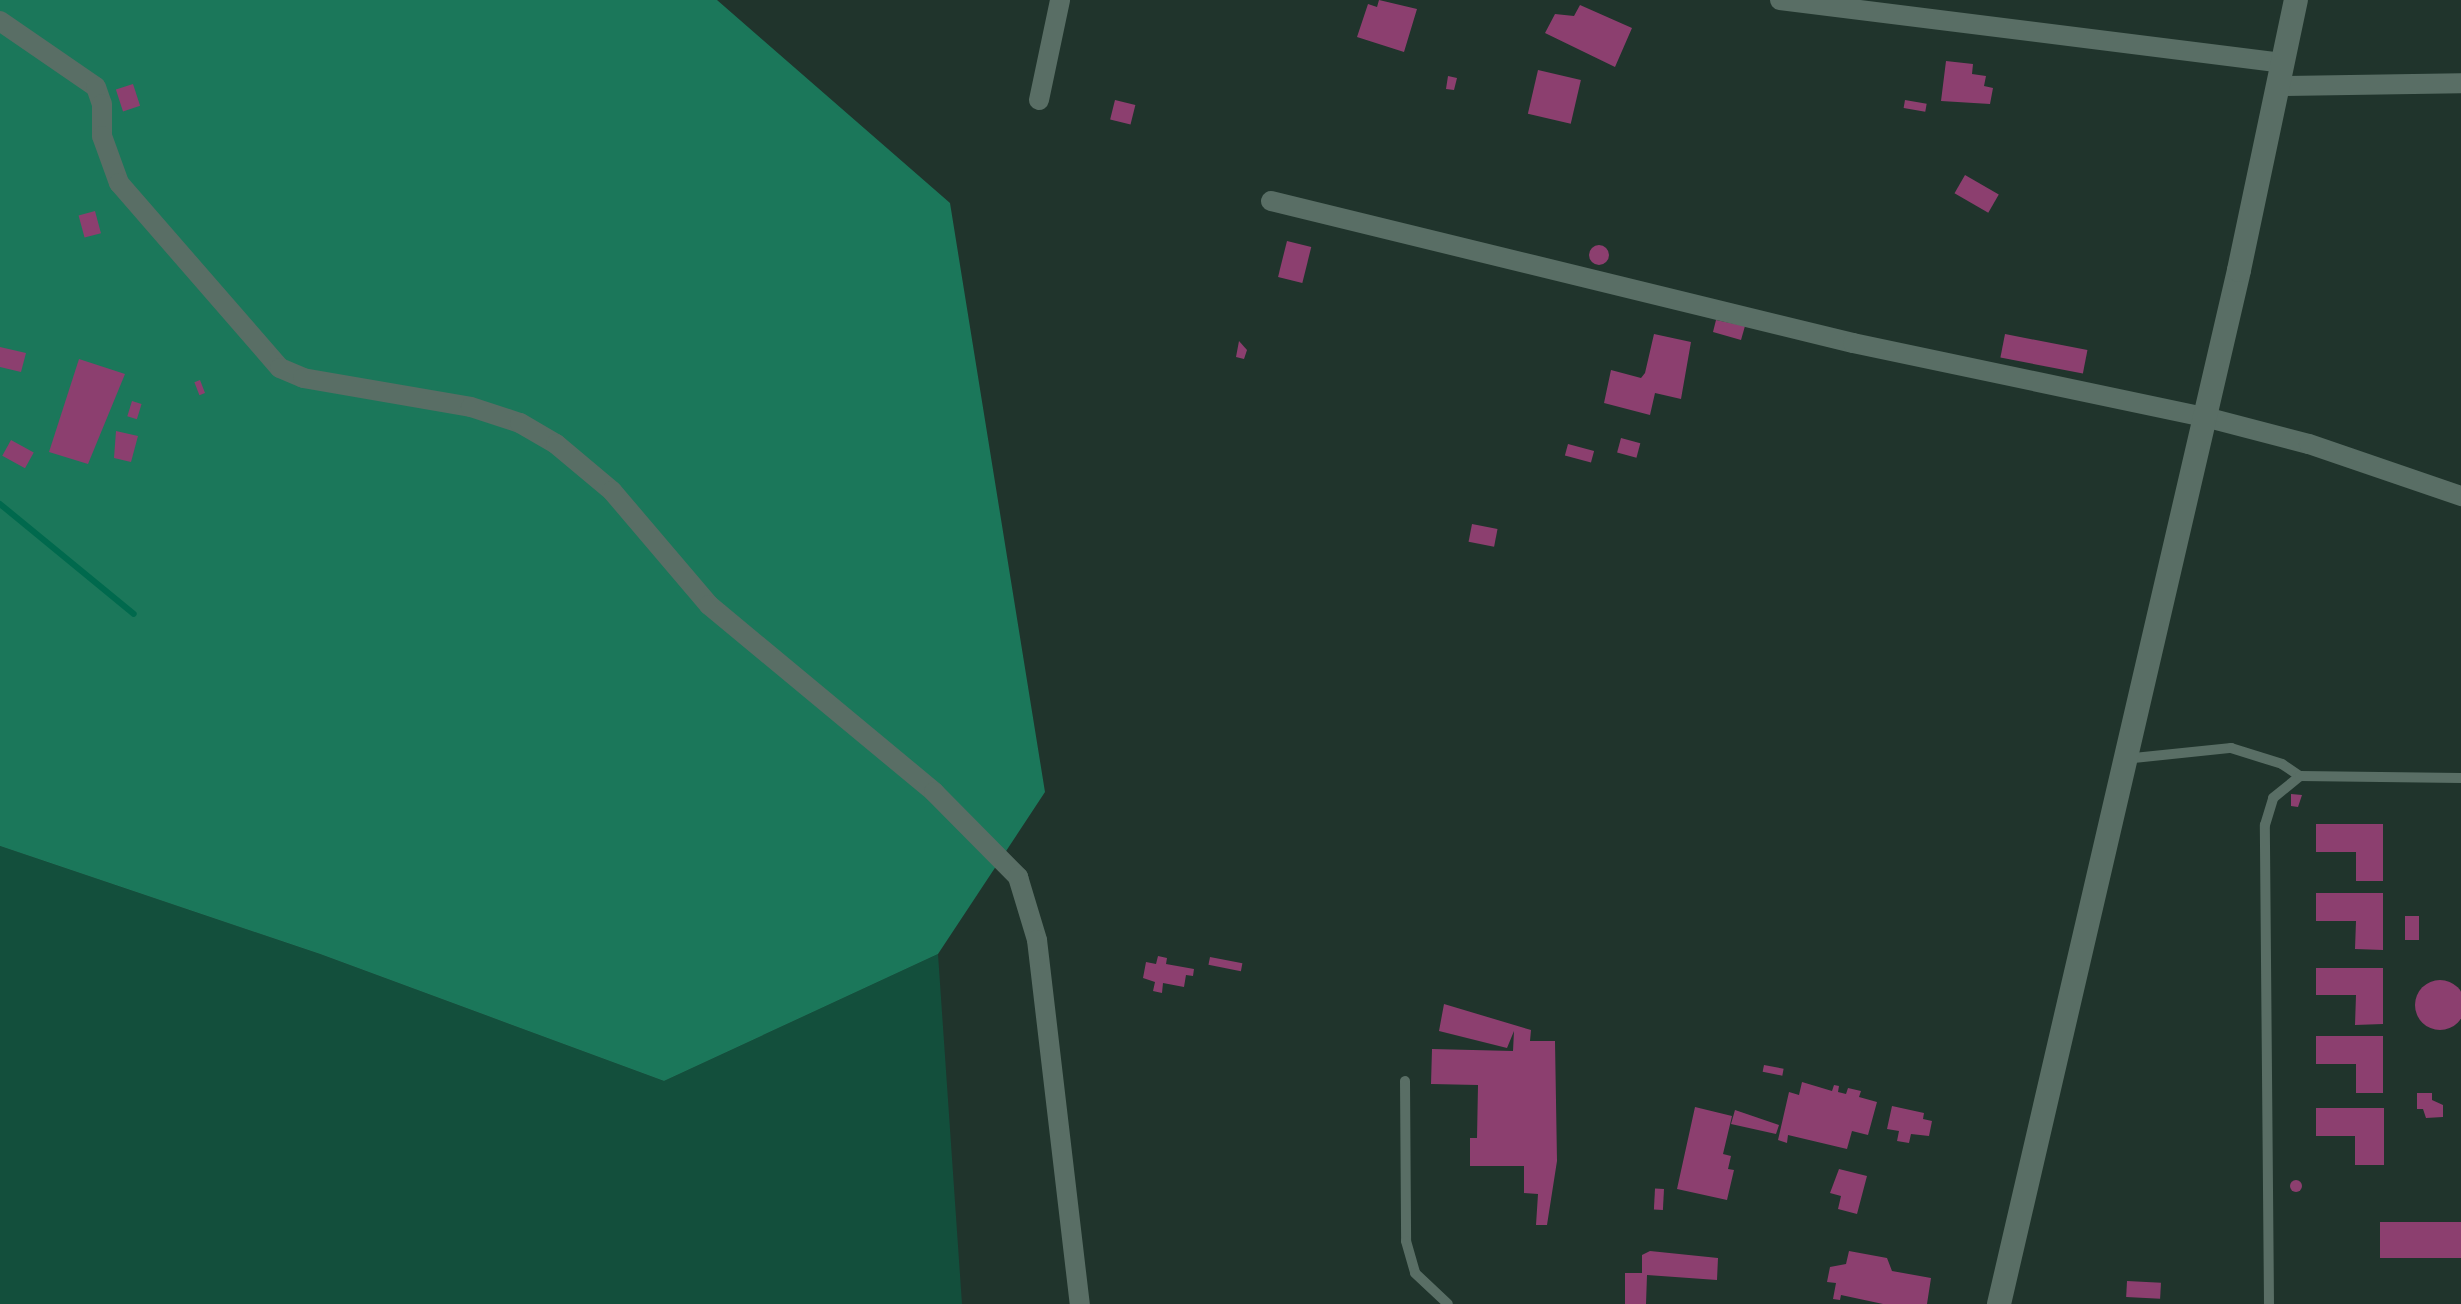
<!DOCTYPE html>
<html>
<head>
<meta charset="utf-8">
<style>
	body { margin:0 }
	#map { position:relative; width:2461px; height:1304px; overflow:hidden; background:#20342c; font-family:"Fira Sans",sans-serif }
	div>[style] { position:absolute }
	.green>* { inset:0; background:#134f3c }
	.forest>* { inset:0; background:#1b775a }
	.stream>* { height:6px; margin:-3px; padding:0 3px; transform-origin:3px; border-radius:3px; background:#00694d }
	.building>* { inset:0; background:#8c3f6f; transform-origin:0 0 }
	.round { border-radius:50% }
	.service>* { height:10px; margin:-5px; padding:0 5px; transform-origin:5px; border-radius:5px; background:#596e65 }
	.minor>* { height:20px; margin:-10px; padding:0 10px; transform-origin:10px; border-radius:10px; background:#596e65 }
	.tertiary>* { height:24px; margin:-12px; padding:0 12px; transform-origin:12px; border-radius:12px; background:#596e65 }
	span { translate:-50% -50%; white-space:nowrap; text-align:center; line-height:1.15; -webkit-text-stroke:6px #20342c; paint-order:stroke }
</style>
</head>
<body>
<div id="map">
	<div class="green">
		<i style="clip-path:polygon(0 846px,320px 954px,664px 1081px,938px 954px,962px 1304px,0 1304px)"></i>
	</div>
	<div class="forest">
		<i style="clip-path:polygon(0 0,717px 0,950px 203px,1045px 792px,938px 954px,664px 1081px,320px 954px,0 846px)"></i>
	</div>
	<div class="stream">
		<i style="left:0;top:504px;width:173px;rotate:39.4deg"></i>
	</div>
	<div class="building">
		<i style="clip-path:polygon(1379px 0,1417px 9px,1404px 52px,1357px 37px,1368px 4px,1377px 7px)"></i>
		<i style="clip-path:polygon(1580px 5px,1632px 28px,1615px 67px,1545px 33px,1555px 14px,1574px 16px)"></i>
		<i style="clip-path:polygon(1946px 61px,1973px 64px,1972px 74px,1986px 76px,1984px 86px,1993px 88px,1990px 104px,1941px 101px)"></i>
		<i style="left:1538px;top:70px;width:44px;height:45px;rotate:13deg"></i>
		<i style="clip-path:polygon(1448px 76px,1457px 78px,1454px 90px,1446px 89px)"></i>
		<i style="left:133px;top:84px;width:23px;height:18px;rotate:72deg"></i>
		<i style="left:1115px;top:100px;width:21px;height:20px;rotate:14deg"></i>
		<i style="left:1905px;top:100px;width:22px;height:8px;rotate:10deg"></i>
		<i style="left:1965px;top:175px;width:39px;height:21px;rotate:30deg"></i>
		<i style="left:95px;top:211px;width:23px;height:17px;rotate:75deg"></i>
		<i style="left:1287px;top:241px;width:25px;height:37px;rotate:14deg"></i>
		<i class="round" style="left:1589px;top:245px;width:20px;height:20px"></i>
		<i style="clip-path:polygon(1716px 320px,1745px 326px,1741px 340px,1713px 332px)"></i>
		<i style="clip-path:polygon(1654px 334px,1691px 342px,1681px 399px,1655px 393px,1650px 415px,1604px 403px,1611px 370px,1641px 378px,1645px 373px)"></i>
		<i style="left:2005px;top:334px;width:84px;height:24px;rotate:11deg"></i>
		<i style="clip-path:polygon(1239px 341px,1247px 350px,1244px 359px,1236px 357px)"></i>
		<i style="clip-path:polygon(0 347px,26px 353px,21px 372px,0 367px)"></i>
		<i style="clip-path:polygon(79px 359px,125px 374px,88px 464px,49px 452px)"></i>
		<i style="left:200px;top:380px;width:14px;height:6px;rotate:69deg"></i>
		<i style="left:132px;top:401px;width:10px;height:16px;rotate:17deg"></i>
		<i style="clip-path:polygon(116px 431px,138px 436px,131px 462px,114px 458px)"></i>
		<i style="left:1621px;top:438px;width:20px;height:15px;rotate:15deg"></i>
		<i style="left:11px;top:440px;width:26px;height:18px;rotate:29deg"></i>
		<i style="left:1568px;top:444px;width:27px;height:12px;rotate:15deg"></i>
		<i style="left:1472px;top:524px;width:26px;height:18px;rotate:11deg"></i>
		<i style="clip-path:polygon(2291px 794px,2302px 795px,2298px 807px,2291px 806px)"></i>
		<i style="clip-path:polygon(2316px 824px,2383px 824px,2383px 881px,2356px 881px,2356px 852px,2316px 852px)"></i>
		<i style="clip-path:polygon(2316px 893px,2383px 893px,2383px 950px,2355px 949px,2356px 921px,2316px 921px)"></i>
		<i style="left:2405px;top:916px;width:14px;height:24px"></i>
		<i style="clip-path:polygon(1158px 956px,1167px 958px,1166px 964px,1194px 969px,1193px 976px,1186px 975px,1184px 987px,1163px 983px,1162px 993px,1153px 991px,1155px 982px,1143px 978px,1146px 962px,1156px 964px)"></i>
		<i style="left:1210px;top:957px;width:33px;height:8px;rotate:11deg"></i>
		<i style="clip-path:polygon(2316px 968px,2383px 968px,2383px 1024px,2355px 1025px,2356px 995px,2316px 995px)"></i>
		<i class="round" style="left:2415px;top:980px;width:50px;height:50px"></i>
		<i style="clip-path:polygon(1444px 1004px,1531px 1030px,1530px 1041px,1555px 1041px,1557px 1161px,1547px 1225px,1536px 1225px,1538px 1194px,1524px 1193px,1524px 1166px,1470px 1166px,1470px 1138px,1477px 1138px,1478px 1085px,1431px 1084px,1432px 1049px,1513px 1051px,1514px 1031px,1507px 1048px,1439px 1031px)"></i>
		<i style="clip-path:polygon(2316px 1036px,2383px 1036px,2383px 1093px,2356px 1093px,2356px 1064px,2316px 1064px)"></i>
		<i style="left:1764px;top:1065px;width:20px;height:7px;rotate:11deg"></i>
		<i style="clip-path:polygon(1802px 1082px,1832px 1091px,1834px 1085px,1839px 1086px,1838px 1092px,1846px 1094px,1848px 1088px,1861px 1091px,1859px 1097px,1877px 1102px,1868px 1135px,1852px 1131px,1847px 1149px,1788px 1135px,1787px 1143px,1778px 1140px,1789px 1092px,1799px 1095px)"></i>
		<i style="clip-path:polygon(2417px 1093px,2432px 1093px,2432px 1100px,2443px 1105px,2443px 1117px,2426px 1118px,2423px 1109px,2417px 1109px)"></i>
		<i style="clip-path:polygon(1892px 1106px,1924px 1113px,1923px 1119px,1932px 1121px,1929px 1136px,1911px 1134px,1909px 1143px,1897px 1141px,1899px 1131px,1887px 1129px)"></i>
		<i style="clip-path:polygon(1695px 1107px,1732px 1116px,1723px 1154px,1731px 1156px,1728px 1169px,1734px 1170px,1727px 1200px,1677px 1189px)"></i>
		<i style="clip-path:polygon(2316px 1108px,2384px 1108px,2384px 1165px,2355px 1165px,2355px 1136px,2316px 1136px)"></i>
		<i style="clip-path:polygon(1735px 1110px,1779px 1125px,1776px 1134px,1731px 1124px)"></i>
		<i style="clip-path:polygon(1839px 1169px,1867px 1176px,1857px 1214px,1838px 1209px,1841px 1196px,1830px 1193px)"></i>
		<i class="round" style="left:2290px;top:1180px;width:12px;height:12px"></i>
		<i style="left:1664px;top:1189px;width:21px;height:9px;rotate:93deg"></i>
		<i style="left:2380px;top:1222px;width:81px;height:36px"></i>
		<i style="clip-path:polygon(1650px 1251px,1718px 1258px,1717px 1280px,1647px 1275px,1646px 1304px,1625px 1304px,1625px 1273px,1642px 1273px,1642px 1255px)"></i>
		<i style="clip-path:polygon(1849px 1251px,1887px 1258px,1892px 1271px,1931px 1278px,1927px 1304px,1883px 1304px,1841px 1295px,1840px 1300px,1833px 1299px,1836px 1283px,1827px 1282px,1830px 1267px,1846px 1264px)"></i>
		<i style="left:2127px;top:1281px;width:34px;height:16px;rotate:3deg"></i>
	</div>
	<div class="service">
		<i style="left:2124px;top:759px;width:108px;rotate:-5.9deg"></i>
		<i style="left:2231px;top:748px;width:53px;rotate:17.4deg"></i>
		<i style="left:2282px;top:764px;width:22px;rotate:34deg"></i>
		<i style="left:1405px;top:1081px;width:160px;rotate:89.6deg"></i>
		<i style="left:1406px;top:1241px;width:33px;rotate:74deg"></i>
		<i style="left:1415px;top:1273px;width:45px;rotate:43.2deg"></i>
		<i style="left:2269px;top:1304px;width:479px;rotate:-90.5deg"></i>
		<i style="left:2265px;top:825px;width:28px;rotate:-73deg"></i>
		<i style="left:2273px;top:798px;width:35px;rotate:-39deg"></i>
		<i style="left:2300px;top:776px;width:161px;rotate:0.7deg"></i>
	</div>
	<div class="minor">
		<i style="left:1780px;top:0;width:508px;rotate:7.13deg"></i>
		<i style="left:0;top:21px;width:116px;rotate:34.5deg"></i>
		<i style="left:96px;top:87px;width:18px;rotate:71deg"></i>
		<i style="left:102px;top:104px;width:32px;rotate:90deg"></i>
		<i style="left:102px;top:136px;width:50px;rotate:70.1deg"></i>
		<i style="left:119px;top:183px;width:245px;rotate:49deg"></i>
		<i style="left:280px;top:368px;width:25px;rotate:23deg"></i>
		<i style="left:303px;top:378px;width:170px;rotate:9.8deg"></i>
		<i style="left:471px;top:407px;width:52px;rotate:18.1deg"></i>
		<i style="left:520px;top:423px;width:42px;rotate:30.3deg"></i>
		<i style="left:556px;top:444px;width:73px;rotate:40deg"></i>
		<i style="left:612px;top:491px;width:150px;rotate:49.6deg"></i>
		<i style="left:709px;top:605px;width:293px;rotate:39.7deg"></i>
		<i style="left:934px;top:792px;width:120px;rotate:45.3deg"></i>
		<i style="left:1018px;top:877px;width:66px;rotate:73.2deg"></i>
		<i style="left:1037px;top:940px;width:367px;rotate:83.3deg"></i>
		<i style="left:2279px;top:86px;width:182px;rotate:-0.9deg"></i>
		<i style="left:1039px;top:100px;width:102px;rotate:-78.1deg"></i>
		<i style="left:1271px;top:201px;width:599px;rotate:13.71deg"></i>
		<i style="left:1853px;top:343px;width:360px;rotate:11.9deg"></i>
		<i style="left:2205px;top:417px;width:107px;rotate:14.6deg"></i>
		<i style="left:2309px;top:444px;width:161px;rotate:18.9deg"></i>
	</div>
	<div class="tertiary">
		<i style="left:1999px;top:1304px;width:1061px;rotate:-76.93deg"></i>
		<i style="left:2239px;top:270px;width:276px;rotate:-78.1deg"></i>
	</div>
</div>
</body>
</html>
